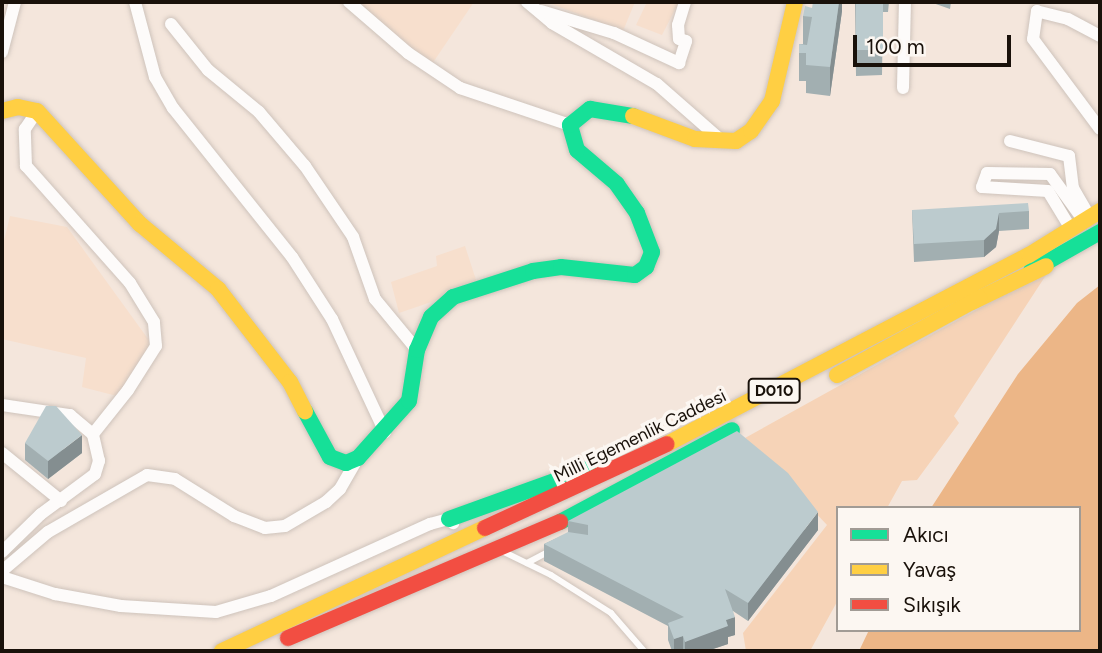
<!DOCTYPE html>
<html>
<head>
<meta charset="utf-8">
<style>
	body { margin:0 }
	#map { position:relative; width:1102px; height:653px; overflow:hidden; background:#f4e6dc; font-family:Figtree,sans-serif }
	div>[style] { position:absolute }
	.built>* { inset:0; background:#f7dfcd }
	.green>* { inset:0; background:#f6d3b7 }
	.water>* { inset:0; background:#ecb687 }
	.roads { filter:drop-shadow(0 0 2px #cec3bb) drop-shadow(0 0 2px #cec3bb) }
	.lane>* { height:6px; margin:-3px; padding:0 3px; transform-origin:3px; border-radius:3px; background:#fdfbfa }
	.street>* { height:12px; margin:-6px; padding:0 6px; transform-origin:6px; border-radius:6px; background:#fdfbfa }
	.fast>* { height:16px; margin:-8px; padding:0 8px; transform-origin:8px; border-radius:8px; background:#16e098 }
	.slow>* { height:16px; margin:-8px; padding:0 8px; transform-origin:8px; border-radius:8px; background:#ffcf43 }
	.jam>* { height:16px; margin:-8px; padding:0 8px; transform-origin:8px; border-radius:8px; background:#f24e42 }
	.wall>* { inset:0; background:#a2afb1 }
	.shaded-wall>* { inset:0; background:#848e90 }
	.building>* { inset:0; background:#bccbce; transform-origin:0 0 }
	span { translate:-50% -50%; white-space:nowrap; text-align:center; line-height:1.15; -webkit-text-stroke:7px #fcf7f2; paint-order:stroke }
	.shield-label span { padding:2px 5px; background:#fcf7f2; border:2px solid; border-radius:5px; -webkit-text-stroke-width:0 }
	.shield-label { font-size:16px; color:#19110a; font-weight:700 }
	.street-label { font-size:18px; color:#19110a }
	.frame { position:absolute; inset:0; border:4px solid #19110a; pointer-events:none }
	.legend { position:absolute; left:836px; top:506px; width:245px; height:126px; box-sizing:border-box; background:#fcf7f2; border:2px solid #a19b95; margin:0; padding:9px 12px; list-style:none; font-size:21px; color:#19110a }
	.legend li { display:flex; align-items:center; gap:14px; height:35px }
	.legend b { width:35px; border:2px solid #a19b95 }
	.scale { position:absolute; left:853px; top:35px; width:158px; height:32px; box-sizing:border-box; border:4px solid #19110a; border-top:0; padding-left:9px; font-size:21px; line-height:24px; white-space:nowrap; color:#19110a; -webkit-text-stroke:5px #fcf7f2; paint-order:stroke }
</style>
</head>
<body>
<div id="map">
	<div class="built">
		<i style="clip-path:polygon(364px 2px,474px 2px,432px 64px,359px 10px)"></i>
		<i style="clip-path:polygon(546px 2px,635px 2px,623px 31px)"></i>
		<i style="clip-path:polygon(647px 2px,679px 2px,662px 35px,636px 25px)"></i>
		<i style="clip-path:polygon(10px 216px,67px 227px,151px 343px,117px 396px,82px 387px,86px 358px,2px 339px,2px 249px)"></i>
		<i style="clip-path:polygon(465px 246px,478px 286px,399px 313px,391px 282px,437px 266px,436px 256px)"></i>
	</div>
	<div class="green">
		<i style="clip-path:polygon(1050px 269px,954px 416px,959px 423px,917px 480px,902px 481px,887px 508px,838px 508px,838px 600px,810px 651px,746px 651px,743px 633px,827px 525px,745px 438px)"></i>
	</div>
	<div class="water">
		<i style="clip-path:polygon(1100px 285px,1100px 651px,859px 651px,869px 630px,1079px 630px,1079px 508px,931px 508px,1018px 374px,1077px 303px)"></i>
	</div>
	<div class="roads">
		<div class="lane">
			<i style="left:504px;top:552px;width:52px;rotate:26.1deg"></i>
			<i style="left:551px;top:575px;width:71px;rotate:32.3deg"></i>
			<i style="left:611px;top:613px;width:50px;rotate:49deg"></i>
			<i style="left:527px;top:563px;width:26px;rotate:-28deg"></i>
		</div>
		<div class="street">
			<i style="left:135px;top:2px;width:78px;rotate:75.1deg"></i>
			<i style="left:155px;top:77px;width:36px;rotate:60deg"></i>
			<i style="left:173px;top:108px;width:191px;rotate:51.4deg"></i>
			<i style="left:292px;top:257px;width:74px;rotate:57.2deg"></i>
			<i style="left:332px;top:319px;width:125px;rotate:64.9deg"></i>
			<i style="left:349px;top:2px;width:78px;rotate:40.8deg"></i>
			<i style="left:408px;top:53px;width:63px;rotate:33.9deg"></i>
			<i style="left:460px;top:88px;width:116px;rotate:18.6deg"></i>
			<i style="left:527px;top:2px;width:33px;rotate:40deg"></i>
			<i style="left:552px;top:23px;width:121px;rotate:30.2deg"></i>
			<i style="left:657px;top:84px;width:86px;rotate:41.2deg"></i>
			<i style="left:541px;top:11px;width:76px;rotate:16.8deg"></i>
			<i style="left:614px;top:33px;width:72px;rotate:24.8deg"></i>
			<i style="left:679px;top:63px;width:23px;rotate:-72deg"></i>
			<i style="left:686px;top:41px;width:7px;rotate:-164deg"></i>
			<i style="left:679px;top:39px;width:14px;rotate:-94deg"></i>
			<i style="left:678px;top:25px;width:24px;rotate:-73deg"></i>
			<i style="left:171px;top:24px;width:59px;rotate:51.2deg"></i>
			<i style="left:208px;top:70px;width:66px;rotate:39.5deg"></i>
			<i style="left:259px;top:112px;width:71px;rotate:49.6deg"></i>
			<i style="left:305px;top:166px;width:86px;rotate:55.9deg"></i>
			<i style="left:353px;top:237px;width:66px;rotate:70.5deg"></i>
			<i style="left:375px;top:299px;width:66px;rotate:50.5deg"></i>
			<i style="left:1100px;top:36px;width:36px;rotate:-152deg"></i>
			<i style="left:1068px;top:19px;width:32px;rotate:-166deg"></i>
			<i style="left:1037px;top:11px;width:28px;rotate:98deg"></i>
			<i style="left:1033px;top:39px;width:112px;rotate:53.3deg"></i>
			<i style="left:2px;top:52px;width:52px;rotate:-75.4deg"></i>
			<i style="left:903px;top:88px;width:86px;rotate:-88.7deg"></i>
			<i style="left:1010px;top:141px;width:61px;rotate:14.3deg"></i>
			<i style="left:1069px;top:156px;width:32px;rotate:83deg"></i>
			<i style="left:1073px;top:188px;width:28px;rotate:60deg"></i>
			<i style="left:1071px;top:229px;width:44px;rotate:-121.2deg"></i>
			<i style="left:1048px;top:191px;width:66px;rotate:-176.5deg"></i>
			<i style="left:982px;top:187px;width:15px;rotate:-70deg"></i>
			<i style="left:987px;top:173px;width:63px;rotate:0.9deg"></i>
			<i style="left:1050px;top:174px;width:58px;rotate:54.1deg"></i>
			<i style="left:2px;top:405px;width:69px;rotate:8.4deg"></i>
			<i style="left:70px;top:415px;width:30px;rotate:40deg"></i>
			<i style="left:2px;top:453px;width:76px;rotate:39.1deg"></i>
			<i style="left:2px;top:552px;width:54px;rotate:-44.3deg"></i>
			<i style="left:41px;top:514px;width:67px;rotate:-36.5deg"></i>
			<i style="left:95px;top:474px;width:14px;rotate:-73deg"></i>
			<i style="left:99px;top:461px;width:28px;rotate:-103deg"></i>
			<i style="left:93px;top:434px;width:56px;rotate:-51.5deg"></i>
			<i style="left:128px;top:390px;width:52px;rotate:-57.5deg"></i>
			<i style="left:156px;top:346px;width:24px;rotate:-95deg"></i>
			<i style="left:154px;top:322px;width:46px;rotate:-121.6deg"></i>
			<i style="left:130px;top:283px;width:157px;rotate:-131.6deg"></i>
			<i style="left:26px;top:166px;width:37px;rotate:-92deg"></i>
			<i style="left:25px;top:129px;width:22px;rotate:-56deg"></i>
			<i style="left:2px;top:571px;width:60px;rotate:-40.3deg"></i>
			<i style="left:48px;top:532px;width:114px;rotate:-29.9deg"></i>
			<i style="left:147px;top:475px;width:28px;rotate:8deg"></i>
			<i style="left:175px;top:479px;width:70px;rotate:32.1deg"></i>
			<i style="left:234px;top:516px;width:33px;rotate:21deg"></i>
			<i style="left:265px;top:528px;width:20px;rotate:-6deg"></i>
			<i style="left:285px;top:526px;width:48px;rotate:-30.3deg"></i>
			<i style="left:326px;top:502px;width:19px;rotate:-43deg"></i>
			<i style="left:340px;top:489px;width:36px;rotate:-60deg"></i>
			<i style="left:2px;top:577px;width:56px;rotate:17.8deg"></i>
			<i style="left:55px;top:594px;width:67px;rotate:10.3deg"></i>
			<i style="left:121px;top:606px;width:95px;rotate:3.6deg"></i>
			<i style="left:216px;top:612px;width:57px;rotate:-16.2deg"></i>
			<i style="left:271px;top:596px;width:175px;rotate:-24.4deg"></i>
			<i style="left:430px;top:524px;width:20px;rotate:-15deg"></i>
			<i style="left:449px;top:519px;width:6px;rotate:45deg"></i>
		</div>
		<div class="fast">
			<i style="left:1031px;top:271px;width:79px;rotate:-29.5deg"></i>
			<i style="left:305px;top:411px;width:52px;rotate:61.5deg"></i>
			<i style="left:330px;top:457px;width:17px;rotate:21deg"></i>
			<i style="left:346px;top:463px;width:13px;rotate:-23deg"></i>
			<i style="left:358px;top:458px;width:76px;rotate:-48.2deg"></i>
			<i style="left:409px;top:401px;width:52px;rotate:-81.1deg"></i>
			<i style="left:417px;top:350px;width:36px;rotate:-67deg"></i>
			<i style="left:431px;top:317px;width:30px;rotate:-42deg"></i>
			<i style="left:453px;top:297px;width:84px;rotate:-18deg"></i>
			<i style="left:533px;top:271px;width:28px;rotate:-8deg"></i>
			<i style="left:561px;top:267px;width:74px;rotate:6.2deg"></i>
			<i style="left:635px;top:275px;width:14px;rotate:-36deg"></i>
			<i style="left:646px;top:267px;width:16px;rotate:-68deg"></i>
			<i style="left:652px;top:252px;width:42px;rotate:-111deg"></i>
			<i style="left:637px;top:213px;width:35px;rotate:-125deg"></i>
			<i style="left:617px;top:184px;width:52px;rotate:-139.6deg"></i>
			<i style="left:577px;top:150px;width:26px;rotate:-106deg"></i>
			<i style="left:570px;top:125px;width:26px;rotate:-39deg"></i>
			<i style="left:590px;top:109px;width:44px;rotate:9.2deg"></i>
			<i style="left:449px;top:519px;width:148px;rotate:-19.8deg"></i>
			<i style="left:560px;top:522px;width:195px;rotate:-28.1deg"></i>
		</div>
		<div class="slow">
			<i style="left:2px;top:111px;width:16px;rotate:-14deg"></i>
			<i style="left:18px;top:107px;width:19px;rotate:12deg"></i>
			<i style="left:37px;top:111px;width:153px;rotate:47.7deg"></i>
			<i style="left:140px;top:224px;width:102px;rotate:39.8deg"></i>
			<i style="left:218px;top:289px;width:118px;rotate:52.3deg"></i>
			<i style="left:290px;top:382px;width:33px;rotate:63deg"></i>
			<i style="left:633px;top:116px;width:66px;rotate:20.4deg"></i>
			<i style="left:695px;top:139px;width:41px;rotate:2.8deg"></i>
			<i style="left:736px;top:141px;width:18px;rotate:-34deg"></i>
			<i style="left:751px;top:131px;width:37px;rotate:-55deg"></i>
			<i style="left:772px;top:101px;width:102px;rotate:-76.9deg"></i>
			<i style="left:972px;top:302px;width:82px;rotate:-25.9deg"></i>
			<i style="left:837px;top:375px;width:162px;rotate:-28.5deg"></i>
			<i style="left:667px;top:444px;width:408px;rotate:-27.6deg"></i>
			<i style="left:1029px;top:255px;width:84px;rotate:-31.8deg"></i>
			<i style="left:222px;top:651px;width:290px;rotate:-25.1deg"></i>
		</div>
		<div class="jam">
			<i style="left:485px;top:528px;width:200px;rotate:-24.8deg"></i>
			<i style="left:288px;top:638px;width:296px;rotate:-23.1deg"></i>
		</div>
	</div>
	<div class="wall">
		<i style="clip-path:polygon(842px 2px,842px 11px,830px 96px,806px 93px,806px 81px,799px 81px,799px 44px,803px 44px,803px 16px,812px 8px)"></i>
		<i style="clip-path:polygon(855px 2px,889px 2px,888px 12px,883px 12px,882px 75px,856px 76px)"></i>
		<i style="clip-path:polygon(930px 2px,951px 2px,950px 9px)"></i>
		<i style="clip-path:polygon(912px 210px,1029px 211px,1029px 229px,999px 231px,996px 247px,984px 257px,914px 262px)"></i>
		<i style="clip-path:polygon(25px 443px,82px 453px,48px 479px,25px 460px)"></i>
		<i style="clip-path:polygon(568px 521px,818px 530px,748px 621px,733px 611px,735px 635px,728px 637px,728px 644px,707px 651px,672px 651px,668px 640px,668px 626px,544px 561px,544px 544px,568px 533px)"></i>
	</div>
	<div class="shaded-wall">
		<i style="clip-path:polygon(839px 2px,842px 2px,842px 11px,830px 96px,830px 67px)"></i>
		<i style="clip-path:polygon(999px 213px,999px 231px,996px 247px,984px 257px,984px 240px)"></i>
		<i style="clip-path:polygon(82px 435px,82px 453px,48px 479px,48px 461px)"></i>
		<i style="clip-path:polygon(818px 512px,818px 530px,748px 621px,748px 603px)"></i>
		<i style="clip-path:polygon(735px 617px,735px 635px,728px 637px,728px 644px,707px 651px,685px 651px,685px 642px,726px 620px)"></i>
		<i style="clip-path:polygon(683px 636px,683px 651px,674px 651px,674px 639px)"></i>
	</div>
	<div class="building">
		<i style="clip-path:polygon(813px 2px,839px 2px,830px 67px,806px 65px,806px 53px,799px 53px,799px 44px,807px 45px,812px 17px,803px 16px,805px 6px,812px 8px)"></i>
		<i style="left:856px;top:2px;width:27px;height:48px"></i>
		<i style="clip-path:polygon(1028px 203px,1029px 211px,999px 213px,996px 229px,984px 240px,914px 244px,912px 210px)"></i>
		<i style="clip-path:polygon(46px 406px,56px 406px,82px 435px,48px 461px,25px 443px)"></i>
		<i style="clip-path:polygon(737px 431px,788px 473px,818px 512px,748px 603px,725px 589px,735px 617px,726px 620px,728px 626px,685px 642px,683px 636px,674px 639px,668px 623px,684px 617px,544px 544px,568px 532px,588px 535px,588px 525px,568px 521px)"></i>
	</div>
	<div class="shield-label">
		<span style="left:774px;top:391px">D010</span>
	</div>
	<div class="street-label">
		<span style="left:640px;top:436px;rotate:-26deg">Milli Egemenlik Caddesi</span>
	</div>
	<div class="frame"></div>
	<ul class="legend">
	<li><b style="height:9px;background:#16e098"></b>Akıcı</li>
	<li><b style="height:9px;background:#ffcf43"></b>Yavaş</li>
	<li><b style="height:9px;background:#f24e42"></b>Sıkışık</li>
	</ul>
	<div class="scale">100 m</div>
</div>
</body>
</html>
